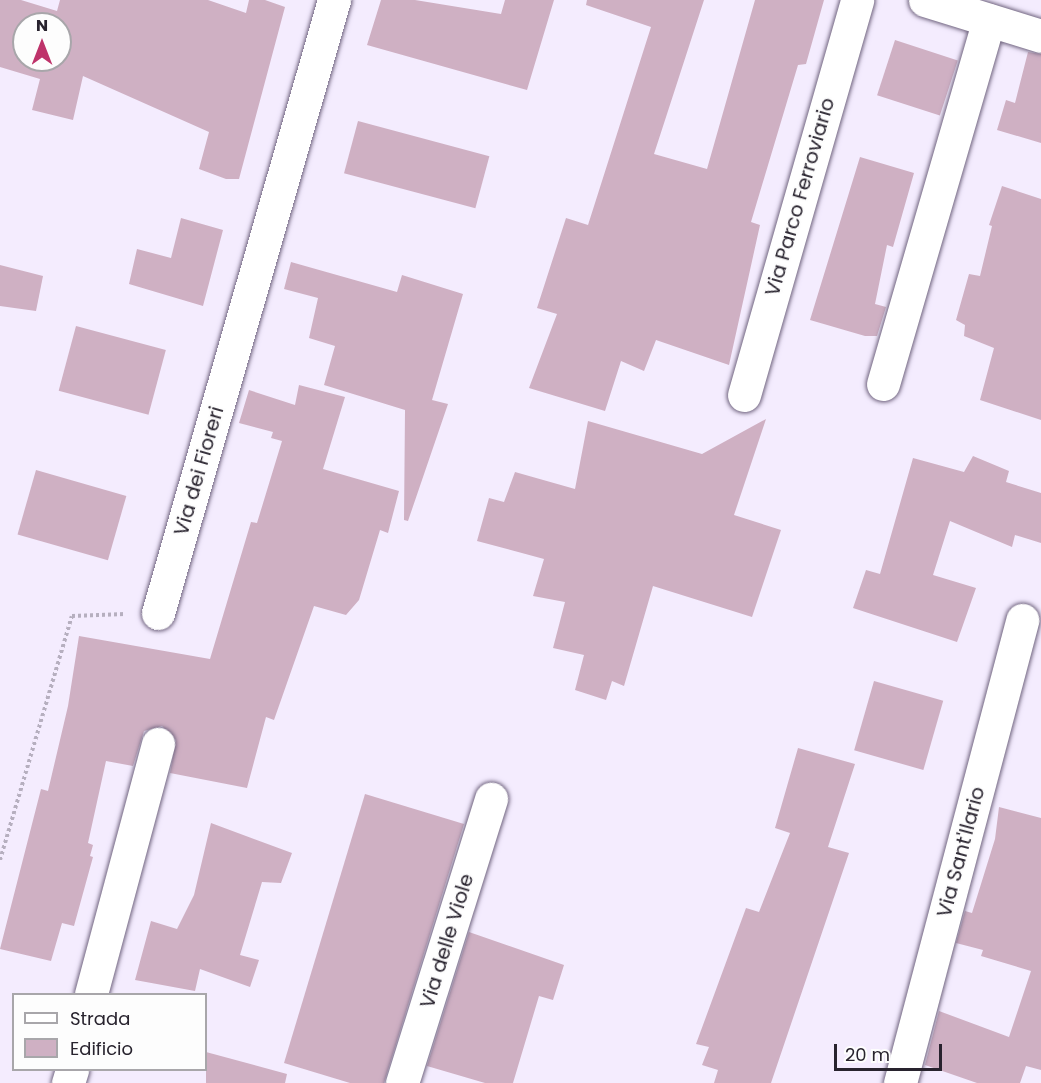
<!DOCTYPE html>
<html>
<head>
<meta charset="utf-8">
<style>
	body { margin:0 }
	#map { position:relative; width:1041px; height:1083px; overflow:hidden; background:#f4ecfe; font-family:Poppins,sans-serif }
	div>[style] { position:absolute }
	.building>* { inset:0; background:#cfb0c3; transform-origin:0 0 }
	.path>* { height:4px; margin-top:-2px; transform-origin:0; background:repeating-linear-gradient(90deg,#b6afbf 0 3px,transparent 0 6px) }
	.roads { filter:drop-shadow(0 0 2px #716580) drop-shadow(0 0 2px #716580) }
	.minor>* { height:33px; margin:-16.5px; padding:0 16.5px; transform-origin:16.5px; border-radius:16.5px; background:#fff }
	span { translate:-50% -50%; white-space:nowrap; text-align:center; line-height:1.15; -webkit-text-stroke:4.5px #fdfdfd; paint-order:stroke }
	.street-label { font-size:20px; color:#28232e }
	.legend { position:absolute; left:12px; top:993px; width:195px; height:78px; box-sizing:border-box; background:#fdfdfd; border:2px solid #a8a6aa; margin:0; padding:8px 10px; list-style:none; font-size:18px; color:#28232e }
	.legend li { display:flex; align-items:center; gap:12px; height:30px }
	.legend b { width:30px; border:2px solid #a8a6aa }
	.north { position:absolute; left:12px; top:12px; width:60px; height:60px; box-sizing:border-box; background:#fdfdfd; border:2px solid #a8a6aa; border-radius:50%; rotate:0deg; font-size:16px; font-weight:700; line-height:24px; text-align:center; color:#28232e }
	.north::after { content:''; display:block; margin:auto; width:21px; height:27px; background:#be336a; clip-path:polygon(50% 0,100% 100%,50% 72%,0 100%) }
	.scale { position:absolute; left:834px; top:1044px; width:108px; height:27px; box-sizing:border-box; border:3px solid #28232e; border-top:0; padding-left:8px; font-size:18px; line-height:21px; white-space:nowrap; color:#28232e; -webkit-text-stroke:4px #fdfdfd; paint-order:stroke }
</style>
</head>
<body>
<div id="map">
	<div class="building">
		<i style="clip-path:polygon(evenodd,0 0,21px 0,57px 11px,60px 0,208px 0,246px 13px,249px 0,265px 0,285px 7px,239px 179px,226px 179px,199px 169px,209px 132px,83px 76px,73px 120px,32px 110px,40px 79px,0 67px,0 0,24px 24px,60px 24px,60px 60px,24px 60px,24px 24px)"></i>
		<i style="clip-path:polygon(381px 0,415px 0,501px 14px,505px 0,554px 0,527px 90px,367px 45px)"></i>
		<i style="clip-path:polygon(587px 0,704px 0,654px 154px,707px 169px,755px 0,824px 0,806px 64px,798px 65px,751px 222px,760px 225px,729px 365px,656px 340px,644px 371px,621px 361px,605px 411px,529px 388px,557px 314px,537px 308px,566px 218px,588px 225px,651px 27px,586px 5px)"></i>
		<i style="left:895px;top:40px;width:66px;height:58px;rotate:18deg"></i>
		<i style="clip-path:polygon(1028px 52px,1041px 54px,1041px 143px,997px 130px,1006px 100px,1015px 103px)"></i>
		<i style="left:358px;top:121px;width:136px;height:54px;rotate:15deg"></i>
		<i style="clip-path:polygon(860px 157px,914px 173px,893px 247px,887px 245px,875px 304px,886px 307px,877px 336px,865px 336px,810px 320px)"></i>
		<i style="clip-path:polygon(1002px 186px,1041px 199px,1041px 420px,980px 400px,994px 348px,964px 336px,965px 325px,956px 320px,969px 274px,980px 276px,992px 226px,989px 225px)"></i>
		<i style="clip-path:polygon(181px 218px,223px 230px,203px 306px,129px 284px,137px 249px,171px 258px)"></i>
		<i style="clip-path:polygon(291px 262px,397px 292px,402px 275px,463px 294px,432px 400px,448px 404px,408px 521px,404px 520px,405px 410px,324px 385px,335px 346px,309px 338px,318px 298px,284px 289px)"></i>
		<i style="clip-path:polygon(0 265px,43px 276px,36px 311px,0 306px)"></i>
		<i style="left:76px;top:326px;width:93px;height:67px;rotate:15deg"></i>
		<i style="clip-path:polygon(299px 385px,345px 397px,323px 469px,399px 491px,388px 533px,380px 530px,359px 600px,346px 615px,314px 606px,274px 720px,266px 717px,247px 788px,170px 773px,176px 740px,162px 726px,144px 731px,133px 766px,106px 761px,88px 843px,93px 845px,90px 856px,93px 857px,74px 926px,62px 923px,51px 961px,0 949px,41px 789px,48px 791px,68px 706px,79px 636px,210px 659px,251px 522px,257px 523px,282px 441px,271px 438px,273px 432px,239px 423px,249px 390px,295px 405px)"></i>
		<i style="clip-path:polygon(766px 419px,734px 515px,781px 530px,752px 617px,653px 586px,624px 686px,612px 681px,606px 700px,575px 690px,584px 655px,553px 648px,565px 602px,533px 596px,544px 559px,477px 541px,489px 498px,504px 502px,515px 472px,575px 489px,588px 421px,702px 454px)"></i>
		<i style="clip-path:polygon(973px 456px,1009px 471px,1006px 482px,1041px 493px,1041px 543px,1015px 535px,1012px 547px,950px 521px,933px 575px,976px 588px,957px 642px,853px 608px,866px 570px,880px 574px,913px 458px,964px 472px)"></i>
		<i style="left:36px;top:470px;width:94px;height:67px;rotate:16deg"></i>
		<i style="left:874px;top:681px;width:72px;height:72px;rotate:16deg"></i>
		<i style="clip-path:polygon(798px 748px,855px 764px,828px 847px,849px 853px,771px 1083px,714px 1083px,718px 1070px,702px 1065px,709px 1047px,696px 1044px,746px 908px,759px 912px,790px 833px,775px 828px)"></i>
		<i style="clip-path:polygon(365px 794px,464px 824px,384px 1083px,350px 1083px,284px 1063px)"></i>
		<i style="clip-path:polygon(999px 807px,1041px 818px,1041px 1070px,1026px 1066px,1020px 1083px,977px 1083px,925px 1065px,939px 1011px,1009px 1037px,1031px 971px,981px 956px,983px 950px,956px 943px,965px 911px,972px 913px,995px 839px)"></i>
		<i style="clip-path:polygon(211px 823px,292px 853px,281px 883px,262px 882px,240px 955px,259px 960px,250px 987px,200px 969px,195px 991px,135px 980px,151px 921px,177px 929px,194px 895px)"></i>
		<i style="clip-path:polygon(469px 932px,564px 965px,553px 1000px,539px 996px,513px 1083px,485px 1083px,427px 1066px)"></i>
		<i style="clip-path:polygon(206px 1052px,287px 1074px,285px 1083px,206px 1083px)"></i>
	</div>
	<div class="path">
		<i style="left:0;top:860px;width:254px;rotate:-73.6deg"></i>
		<i style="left:72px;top:616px;width:53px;rotate:-2.2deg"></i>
	</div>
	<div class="roads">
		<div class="minor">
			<i style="left:925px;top:0;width:121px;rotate:17.2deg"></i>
			<i style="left:883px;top:384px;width:379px;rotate:-73.8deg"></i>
			<i style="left:744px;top:395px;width:411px;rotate:-74deg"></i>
			<i style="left:158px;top:613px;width:638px;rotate:-73.98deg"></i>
			<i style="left:91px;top:994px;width:259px;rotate:-75deg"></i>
			<i style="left:68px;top:1083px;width:14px;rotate:-73deg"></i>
			<i style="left:402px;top:1083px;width:298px;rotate:-72.6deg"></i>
			<i style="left:900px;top:1083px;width:479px;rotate:-75.2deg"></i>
		</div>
	</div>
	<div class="street-label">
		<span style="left:800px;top:197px;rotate:-74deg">Via Parco Ferroviario</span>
		<span style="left:199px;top:471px;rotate:-74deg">Via dei Fioreri</span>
		<span style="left:961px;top:852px;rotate:-75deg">Via Sant'Ilario</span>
		<span style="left:447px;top:941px;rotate:-73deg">Via delle Viole</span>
	</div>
	<ul class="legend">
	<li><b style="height:8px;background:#fff"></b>Strada</li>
	<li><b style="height:16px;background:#cfb0c3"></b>Edificio</li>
	</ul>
	<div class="north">N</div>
	<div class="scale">20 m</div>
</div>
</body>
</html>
